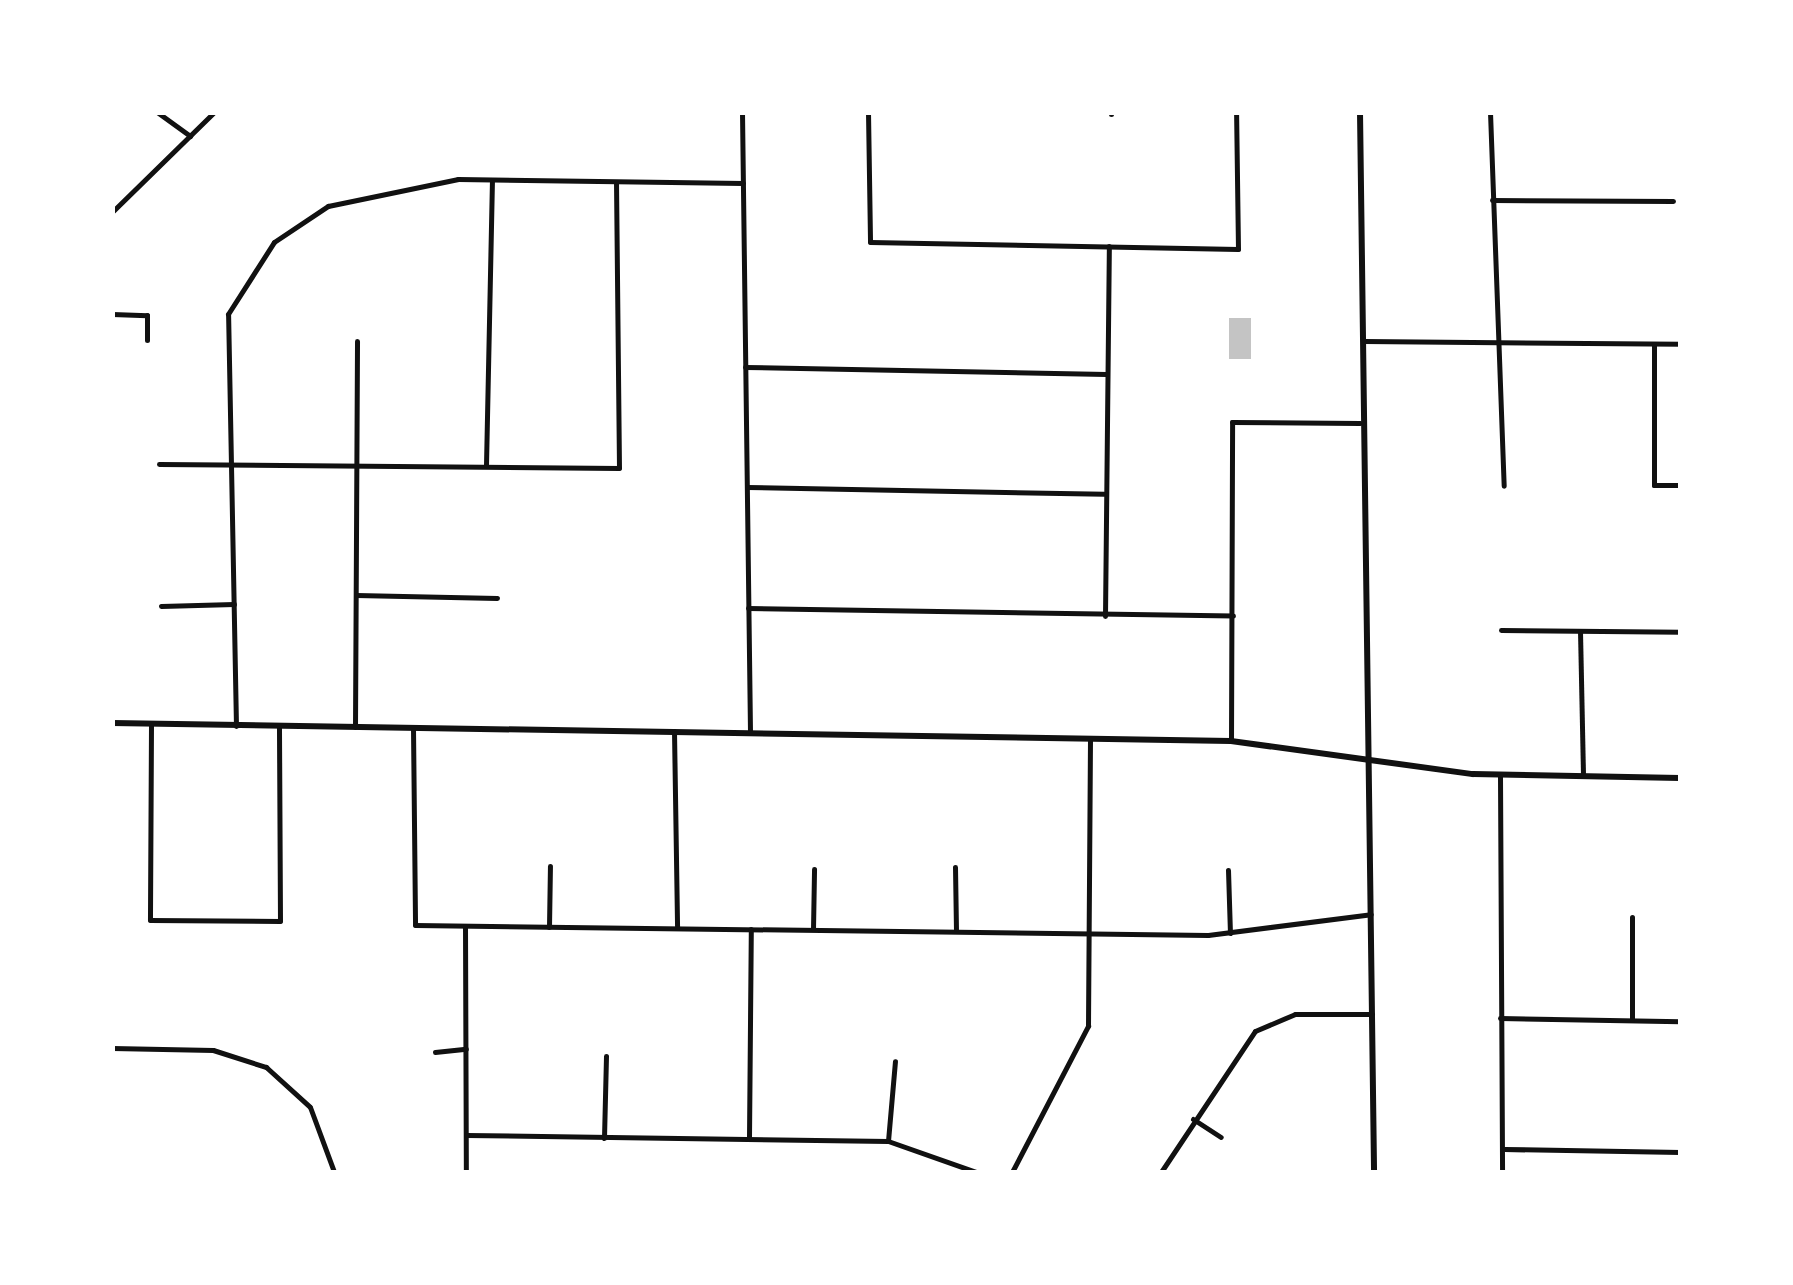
<!DOCTYPE html>
<html>
<head>
<meta charset="utf-8">
<style>
	body { margin:0 }
	#map { position:relative; width:1793px; height:1285px; overflow:hidden; background:#fff; font-family:Mulish,sans-serif }
	div>[style] { position:absolute }
	.building>* { inset:0; background:#c4c4c4; transform-origin:0 0 }
	.minor>* { height:5px; margin:-2.5px; padding:0 2.5px; transform-origin:2.5px; border-radius:2.5px; background:#111 }
	.tertiary>* { height:6px; margin:-3px; padding:0 3px; transform-origin:3px; border-radius:3px; background:#111 }
	span { translate:-50% -50%; white-space:nowrap; text-align:center; line-height:1.15; -webkit-text-stroke:10px #fff; paint-order:stroke }
	.frame { position:absolute; inset:0; border:115px solid #fff; pointer-events:none }
</style>
</head>
<body>
<div id="map">
	<div class="building">
		<i style="left:1229px;top:318px;width:22px;height:41px"></i>
	</div>
	<div class="minor">
		<i style="left:157px;top:112px;width:41px;rotate:36deg"></i>
		<i style="left:742px;top:112px;width:621px;rotate:89.26deg"></i>
		<i style="left:868px;top:112px;width:130px;rotate:89.1deg"></i>
		<i style="left:870px;top:242px;width:368px;rotate:1.1deg"></i>
		<i style="left:1238px;top:249px;width:137px;rotate:-90.8deg"></i>
		<i style="left:1490px;top:112px;width:374px;rotate:87.9deg"></i>
		<i style="left:1111px;top:114px;width:2px;rotate:-90deg"></i>
		<i style="left:1492px;top:200px;width:181px;rotate:0.3deg"></i>
		<i style="left:112px;top:212px;width:143px;rotate:-44.4deg"></i>
		<i style="left:112px;top:314px;width:35px;rotate:2deg"></i>
		<i style="left:147px;top:315px;width:25px;rotate:90deg"></i>
		<i style="left:1364px;top:341px;width:316px;rotate:0.5deg"></i>
		<i style="left:1654px;top:344px;width:141px;rotate:90deg"></i>
		<i style="left:1654px;top:485px;width:26px"></i>
		<i style="left:745px;top:367px;width:361px;rotate:1.1deg"></i>
		<i style="left:159px;top:464px;width:460px;rotate:0.5deg"></i>
		<i style="left:619px;top:468px;width:286px;rotate:-90.6deg"></i>
		<i style="left:486px;top:465px;width:285px;rotate:-88.8deg"></i>
		<i style="left:747px;top:487px;width:357px;rotate:1.1deg"></i>
		<i style="left:356px;top:595px;width:141px;rotate:1.2deg"></i>
		<i style="left:161px;top:606px;width:73px;rotate:-1.6deg"></i>
		<i style="left:748px;top:608px;width:485px;rotate:0.9deg"></i>
		<i style="left:1105px;top:616px;width:370px;rotate:-89.4deg"></i>
		<i style="left:1501px;top:630px;width:179px;rotate:0.6deg"></i>
		<i style="left:1580px;top:631px;width:145px;rotate:88.8deg"></i>
		<i style="left:151px;top:725px;width:195px;rotate:90.3deg"></i>
		<i style="left:150px;top:920px;width:130px;rotate:0.4deg"></i>
		<i style="left:280px;top:921px;width:195px;rotate:-90.3deg"></i>
		<i style="left:236px;top:726px;width:412px;rotate:-91.1deg"></i>
		<i style="left:228px;top:314px;width:85px;rotate:-57.4deg"></i>
		<i style="left:274px;top:242px;width:65px;rotate:-33.7deg"></i>
		<i style="left:328px;top:206px;width:133px;rotate:-11.7deg"></i>
		<i style="left:458px;top:179px;width:285px;rotate:0.8deg"></i>
		<i style="left:355px;top:727px;width:386px;rotate:-89.7deg"></i>
		<i style="left:413px;top:728px;width:197px;rotate:89.4deg"></i>
		<i style="left:415px;top:925px;width:793px;rotate:0.72deg"></i>
		<i style="left:1208px;top:935px;width:164px;rotate:-7.3deg"></i>
		<i style="left:674px;top:731px;width:197px;rotate:89.1deg"></i>
		<i style="left:1231px;top:741px;width:319px;rotate:-89.8deg"></i>
		<i style="left:1232px;top:422px;width:128px;rotate:0.4deg"></i>
		<i style="left:1500px;top:776px;width:396px;rotate:89.7deg"></i>
		<i style="left:955px;top:867px;width:62px;rotate:89.1deg"></i>
		<i style="left:1228px;top:870px;width:63px;rotate:88.2deg"></i>
		<i style="left:465px;top:926px;width:246px;rotate:89.8deg"></i>
		<i style="left:549px;top:927px;width:61px;rotate:-89.1deg"></i>
		<i style="left:813px;top:929px;width:60px;rotate:-89deg"></i>
		<i style="left:1500px;top:1018px;width:180px;rotate:1deg"></i>
		<i style="left:1632px;top:1020px;width:103px;rotate:-90deg"></i>
		<i style="left:112px;top:1048px;width:101px;rotate:1.1deg"></i>
		<i style="left:213px;top:1050px;width:56px;rotate:17.8deg"></i>
		<i style="left:266px;top:1067px;width:59px;rotate:42.3deg"></i>
		<i style="left:310px;top:1107px;width:69px;rotate:69.7deg"></i>
		<i style="left:435px;top:1052px;width:31px;rotate:-6deg"></i>
		<i style="left:1193px;top:1119px;width:33px;rotate:33deg"></i>
		<i style="left:466px;top:1135px;width:422px;rotate:0.8deg"></i>
		<i style="left:888px;top:1141px;width:93px;rotate:19.4deg"></i>
		<i style="left:604px;top:1138px;width:82px;rotate:-88.6deg"></i>
		<i style="left:749px;top:1138px;width:209px;rotate:-89.5deg"></i>
		<i style="left:888px;top:1141px;width:80px;rotate:-85deg"></i>
		<i style="left:1504px;top:1149px;width:176px;rotate:1deg"></i>
		<i style="left:1012px;top:1172px;width:165px;rotate:-62.5deg"></i>
		<i style="left:1088px;top:1026px;width:286px;rotate:-89.6deg"></i>
		<i style="left:1161px;top:1172px;width:169px;rotate:-56.3deg"></i>
		<i style="left:1255px;top:1031px;width:43px;rotate:-23deg"></i>
		<i style="left:1295px;top:1014px;width:77px"></i>
	</div>
	<div class="tertiary">
		<i style="left:1360px;top:112px;width:1060px;rotate:89.24deg"></i>
		<i style="left:112px;top:723px;width:1119px;rotate:0.92deg"></i>
		<i style="left:1231px;top:741px;width:244px;rotate:7.8deg"></i>
		<i style="left:1473px;top:774px;width:207px;rotate:1.1deg"></i>
	</div>
	<div class="frame"></div>
</div>
</body>
</html>
